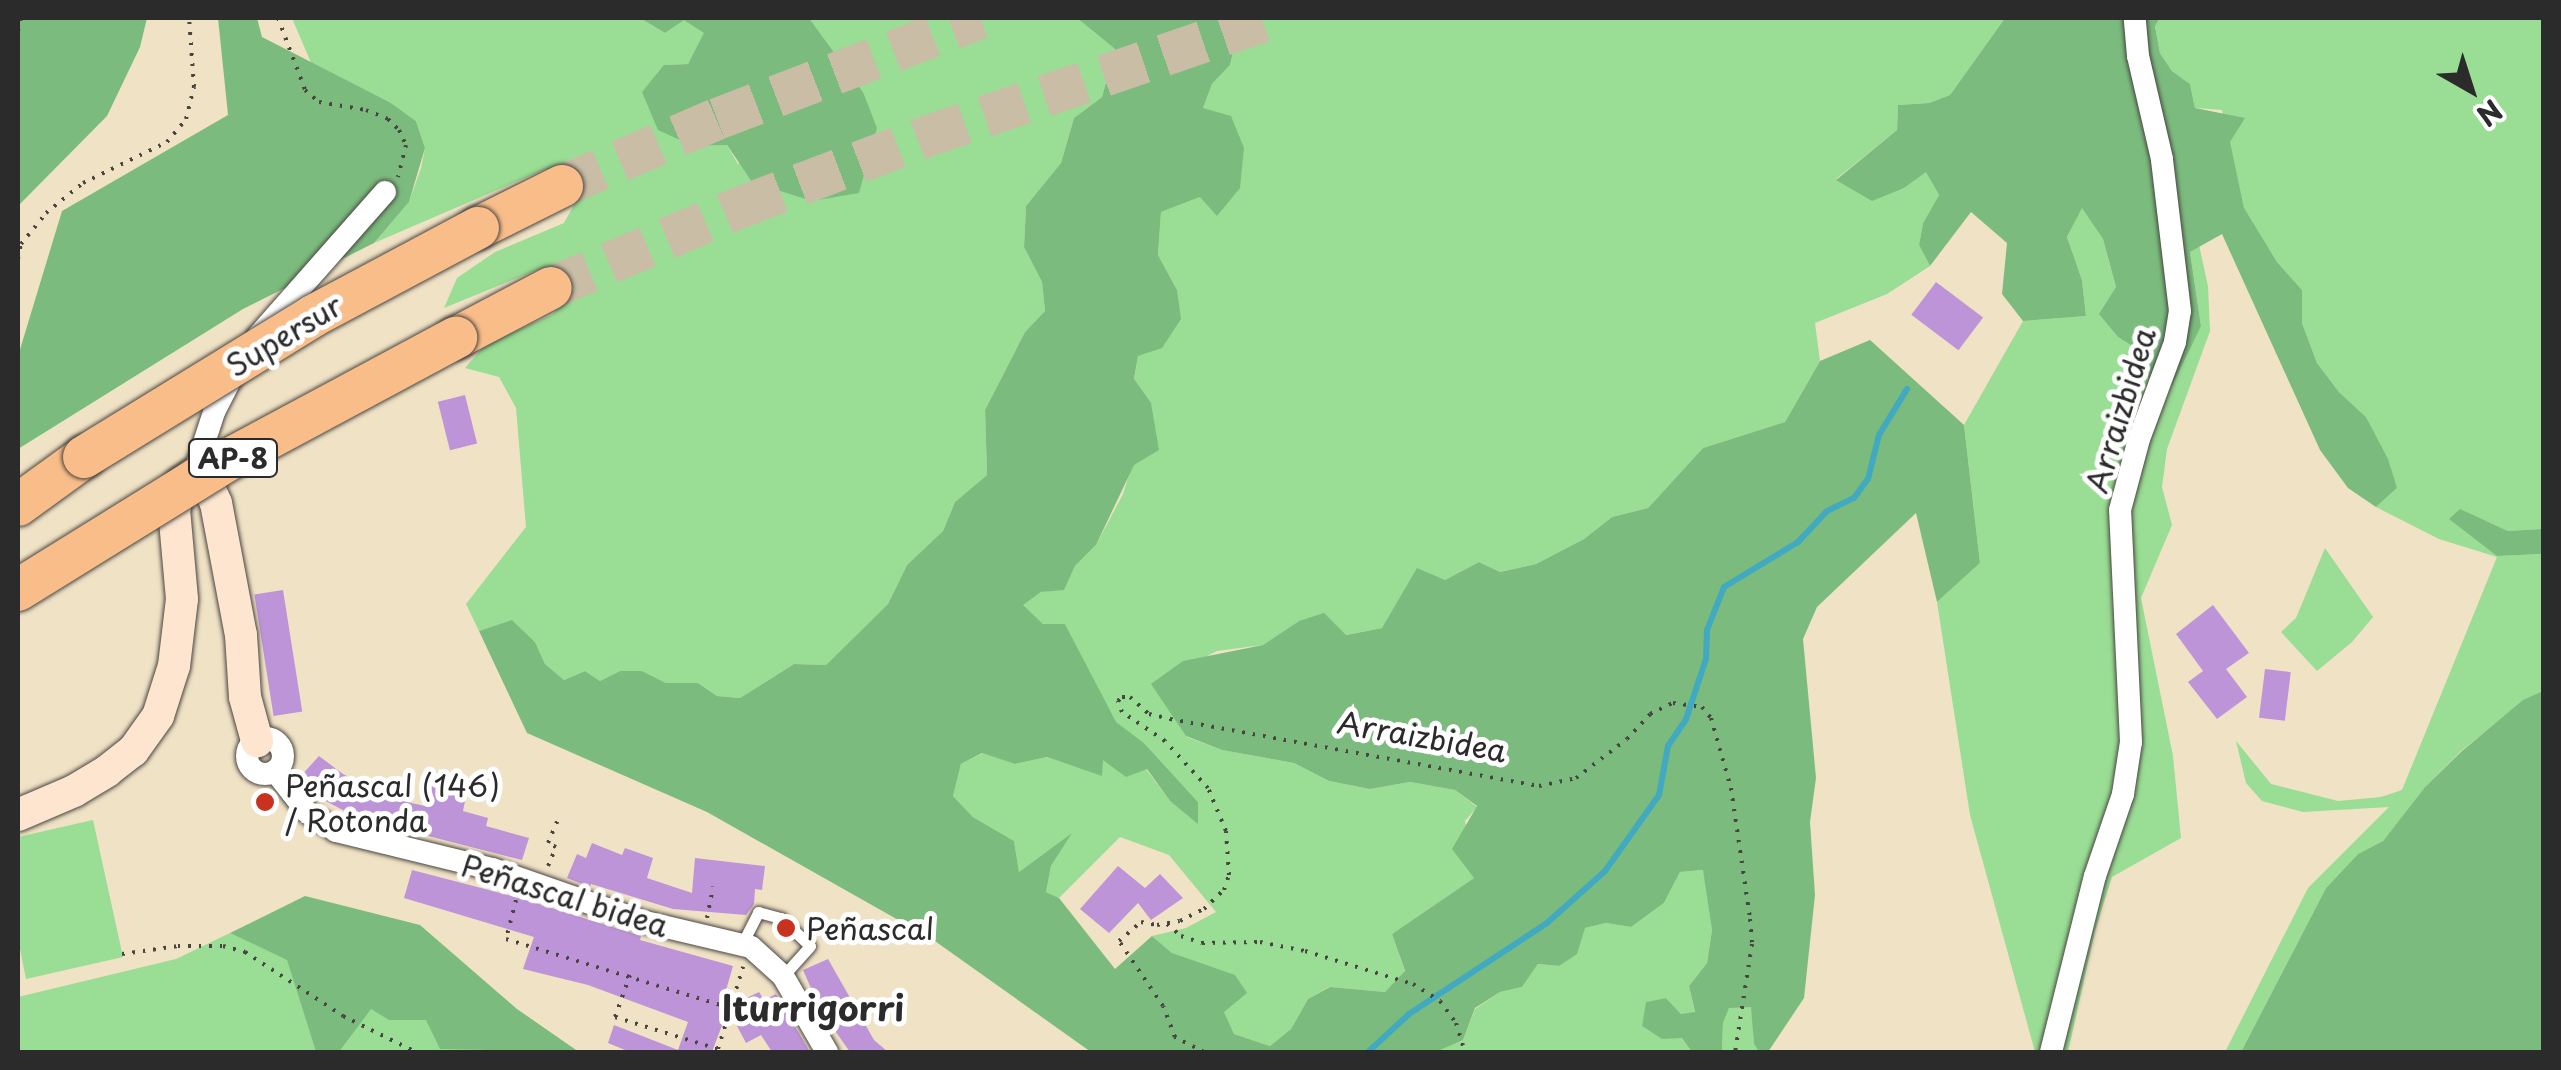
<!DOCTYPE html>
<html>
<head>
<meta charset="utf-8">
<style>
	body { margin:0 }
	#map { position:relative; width:2561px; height:1070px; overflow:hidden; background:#f0e2c5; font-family:"Playpen Sans",sans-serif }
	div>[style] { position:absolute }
	.green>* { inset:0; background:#9add94 }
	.forest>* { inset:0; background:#7bbc7e }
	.stream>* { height:6px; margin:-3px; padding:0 3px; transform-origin:3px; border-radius:3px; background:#41aac0 }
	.building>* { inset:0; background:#bd94d8; transform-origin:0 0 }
	.highway-tunnel>* { height:42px; margin-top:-21px; transform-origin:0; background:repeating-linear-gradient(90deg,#c9bda6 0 42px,transparent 0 63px) }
	.path>* { height:4px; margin-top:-2px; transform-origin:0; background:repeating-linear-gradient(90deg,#494642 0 2.5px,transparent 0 10.5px) }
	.roads { filter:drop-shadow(0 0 2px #494642) drop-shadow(0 0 2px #494642) }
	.lane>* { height:11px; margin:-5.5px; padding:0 5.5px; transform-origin:5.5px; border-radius:5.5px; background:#fff }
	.street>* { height:22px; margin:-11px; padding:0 11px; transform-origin:11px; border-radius:11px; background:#fff }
	.street>.ring { margin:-11px; padding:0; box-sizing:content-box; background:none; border:22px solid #fff; border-radius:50% }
	.secondary>* { height:32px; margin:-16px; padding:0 16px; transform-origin:16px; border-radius:16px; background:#fde5d0 }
	.highway>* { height:42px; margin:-21px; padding:0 21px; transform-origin:21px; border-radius:21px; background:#f9bd89 }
	.bridges { filter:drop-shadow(0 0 2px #494642) drop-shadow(0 0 2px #494642) }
	.highway-bridge>* { height:42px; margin:-21px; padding:0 21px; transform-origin:21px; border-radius:21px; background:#f9bd89 }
	.dots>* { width:28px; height:28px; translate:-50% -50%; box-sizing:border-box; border:5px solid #fff; border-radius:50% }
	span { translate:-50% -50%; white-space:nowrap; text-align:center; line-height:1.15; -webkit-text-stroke:10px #fff; paint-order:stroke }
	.shield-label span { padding:2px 8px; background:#fff; border:2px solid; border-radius:8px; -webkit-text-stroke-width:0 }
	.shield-label { font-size:28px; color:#2b2b2b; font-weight:700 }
	.street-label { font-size:30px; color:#2b2b2b }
	.poi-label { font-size:30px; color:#2b2b2b }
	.left { translate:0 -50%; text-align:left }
	.quarter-label { font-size:35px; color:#2b2b2b; font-weight:700 }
	.frame { position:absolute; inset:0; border:20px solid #2b2b2b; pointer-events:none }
	.north { position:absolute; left:2421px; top:40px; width:100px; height:100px; -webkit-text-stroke:8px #fff; paint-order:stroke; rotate:141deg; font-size:28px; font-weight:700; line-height:40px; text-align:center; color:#2b2b2b }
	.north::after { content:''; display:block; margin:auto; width:35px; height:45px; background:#2b2b2b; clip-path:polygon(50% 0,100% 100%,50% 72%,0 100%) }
</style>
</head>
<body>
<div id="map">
	<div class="green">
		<i style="clip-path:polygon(292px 18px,640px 18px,665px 33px,684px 19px,705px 33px,688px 64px,664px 65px,693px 146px,727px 145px,738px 164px,863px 92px,809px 18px,1077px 18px,1115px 49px,1102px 97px,1074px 118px,1061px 163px,1026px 206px,1024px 247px,1042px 282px,1045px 311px,1025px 332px,985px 410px,987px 475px,955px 502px,943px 531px,907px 565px,888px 604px,826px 665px,794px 664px,740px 698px,717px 696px,698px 683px,666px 683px,642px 671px,620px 671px,600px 681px,585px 671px,564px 680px,545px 664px,535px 642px,513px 621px,479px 631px,466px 604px,526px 527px,516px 408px,499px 377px,465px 368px,484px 346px,553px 314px,566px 300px,553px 273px,537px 270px,444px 308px,457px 278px,495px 252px,564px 223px,576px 201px,566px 177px,546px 169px,374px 243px,409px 202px,421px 168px,425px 148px,416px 121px,391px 103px,312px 65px)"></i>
		<i style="clip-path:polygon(1241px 18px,2005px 18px,1950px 95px,1929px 103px,1898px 105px,1897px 130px,1836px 179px,1904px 188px,1926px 171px,1939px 195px,1923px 223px,1919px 245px,1930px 266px,1887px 294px,1815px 323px,1820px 361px,1785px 422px,1703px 448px,1648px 508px,1612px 517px,1584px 539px,1536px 564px,1500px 572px,1479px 562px,1445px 580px,1382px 628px,1345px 635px,1299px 621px,1263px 645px,1217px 651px,1152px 684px,1187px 737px,1222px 750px,1294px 763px,1329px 781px,1370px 789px,1410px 782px,1455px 790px,1477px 807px,1465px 821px,1474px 878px,1392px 934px,1405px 972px,1385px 992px,1329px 987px,1308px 999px,1291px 1029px,1270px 1046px,1234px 1034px,1199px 965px,1172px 953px,1152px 936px,1186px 928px,1216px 912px,1169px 855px,1120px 837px,1059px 898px,1046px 892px,1051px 866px,1070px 835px,1019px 872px,1014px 841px,973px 817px,953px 796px,961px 764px,983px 753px,1015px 764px,1047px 757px,1101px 775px,1102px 759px,1146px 769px,1170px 801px,1198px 822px,1198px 802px,1144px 743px,1115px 722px,1065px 624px,1043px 624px,1022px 605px,1041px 592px,1064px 589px,1075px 566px,1096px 545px,1123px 494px,1151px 404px,1134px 380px,1138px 356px,1177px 290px,1158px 255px,1161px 212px,1200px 197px,1203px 108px,1212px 84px,1230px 65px)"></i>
		<i style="clip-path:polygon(2160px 18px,2543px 18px,2543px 529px,2508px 531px,2486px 521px,2497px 556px,2543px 554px,2543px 691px,2523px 701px,2461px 751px,2425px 787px,2383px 841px,2358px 854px,2326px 888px,2241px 1052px,2225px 1052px,2308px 888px,2389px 807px,2303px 812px,2262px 801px,2246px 783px,2236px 741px,2271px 784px,2338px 801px,2381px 797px,2402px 790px,2497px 557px,2439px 539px,2376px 507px,2397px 488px,2366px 417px,2339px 392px,2317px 363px,2302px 323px,2302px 290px,2277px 262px,2244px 209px,2222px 110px,2195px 108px,2190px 84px,2172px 71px,2160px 53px,2155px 26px)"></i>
		<i style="clip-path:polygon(2082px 207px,2103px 239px,2116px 287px,2118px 337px,2140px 351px,2201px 326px,2190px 252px,2199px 245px,2208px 286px,2210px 331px,2167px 449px,2162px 487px,2172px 525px,2141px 598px,2173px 756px,2181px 838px,2112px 877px,2095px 931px,2068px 1052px,2035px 1052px,1970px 815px,1937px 602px,1980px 563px,1964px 425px,2023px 321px,2086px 316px,2082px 280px,2067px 237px)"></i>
		<i style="clip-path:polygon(2325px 548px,2373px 617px,2352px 642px,2317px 671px,2281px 632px,2296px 618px)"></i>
		<i style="clip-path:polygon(93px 820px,123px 957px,26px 979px,18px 939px,18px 837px)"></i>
		<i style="clip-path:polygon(1704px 870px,1712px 930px,1707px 963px,1689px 986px,1695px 1013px,1681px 1014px,1666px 998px,1647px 1002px,1642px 1026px,1662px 1038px,1682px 1037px,1692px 1052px,1431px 1052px,1463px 1040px,1475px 1009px,1500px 992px,1522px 987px,1538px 964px,1559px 966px,1585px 928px,1606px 923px,1631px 927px,1664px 903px,1680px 872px)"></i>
		<i style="clip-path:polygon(230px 933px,287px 959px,316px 1052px,18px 1052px,18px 997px,176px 959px)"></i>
		<i style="clip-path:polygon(1729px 1007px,1752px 1007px,1754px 1044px,1759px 1052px,1722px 1052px,1723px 1023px)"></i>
		<i style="clip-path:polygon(371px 1008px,390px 1020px,426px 1020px,481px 1052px,339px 1052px)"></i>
	</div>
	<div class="forest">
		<i style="clip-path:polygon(18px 18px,147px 18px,140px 47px,107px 116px,18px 206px)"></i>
		<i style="clip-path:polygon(218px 18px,257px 18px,262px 37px,391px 103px,416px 121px,425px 148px,409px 202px,374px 243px,243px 309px,18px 449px,18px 356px,62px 211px,228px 115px)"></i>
		<i style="clip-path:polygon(640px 18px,809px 18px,863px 92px,877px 128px,859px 193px,812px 201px,752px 182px,727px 145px,693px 146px,658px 130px,642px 92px,664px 65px,688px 64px,704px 33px,684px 20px,665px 33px)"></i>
		<i style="clip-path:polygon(1077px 18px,1241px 18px,1230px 65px,1212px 84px,1203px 108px,1231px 116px,1244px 148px,1240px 188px,1217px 216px,1200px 197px,1161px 212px,1158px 255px,1177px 290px,1181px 319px,1162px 348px,1138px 356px,1134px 379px,1151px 403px,1159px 450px,1134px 465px,1096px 545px,1075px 566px,1064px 590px,1041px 592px,1023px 605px,1043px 624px,1065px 624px,1116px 722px,1144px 743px,1198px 802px,1198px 824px,1170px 801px,1147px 769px,1126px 777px,1103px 760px,1102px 776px,1047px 757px,1015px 764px,982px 753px,961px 764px,953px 796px,973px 817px,1014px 841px,1019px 872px,1072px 833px,1051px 866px,1046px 892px,1059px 898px,1115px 969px,1152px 936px,1172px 953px,1235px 975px,1247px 993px,1224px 1012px,1234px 1034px,1270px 1046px,1291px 1029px,1308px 999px,1330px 987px,1385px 992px,1405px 971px,1392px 934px,1474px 878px,1452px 849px,1477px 806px,1455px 790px,1410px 782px,1370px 789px,1329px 781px,1294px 763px,1222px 750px,1186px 736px,1151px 684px,1183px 661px,1263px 645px,1299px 621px,1324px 613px,1346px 635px,1382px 628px,1417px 568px,1445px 580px,1479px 562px,1500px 572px,1536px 564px,1584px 539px,1612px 517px,1648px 508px,1703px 448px,1785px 422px,1820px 361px,1870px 340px,1964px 425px,1980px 563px,1937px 602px,1916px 513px,1817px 607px,1803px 639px,1816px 778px,1810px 822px,1815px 895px,1804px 998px,1768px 1052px,1759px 1052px,1754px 1044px,1751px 1007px,1729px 1008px,1723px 1023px,1722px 1052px,1692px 1052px,1682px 1038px,1662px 1039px,1642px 1026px,1646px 1002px,1666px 998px,1681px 1014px,1695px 1012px,1689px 986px,1707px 963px,1712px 930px,1703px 870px,1680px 872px,1664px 903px,1631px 927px,1606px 923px,1585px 928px,1577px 954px,1559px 966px,1538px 964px,1522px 987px,1500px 992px,1475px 1008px,1463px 1040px,1440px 1050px,1091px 1052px,932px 939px,707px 812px,527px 733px,479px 631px,512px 620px,535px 642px,545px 664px,564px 680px,585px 671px,600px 681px,620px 671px,642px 671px,666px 683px,698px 683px,717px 696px,740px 698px,794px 664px,826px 665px,888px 604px,907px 565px,943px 531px,955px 502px,987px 475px,985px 410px,1025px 332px,1045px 311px,1042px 282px,1024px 247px,1026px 206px,1061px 163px,1074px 118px,1102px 97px,1115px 49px)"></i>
		<i style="clip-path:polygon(2005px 18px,2160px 18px,2155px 26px,2160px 53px,2172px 71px,2190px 84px,2195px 108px,2245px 118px,2230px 142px,2244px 208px,2277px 262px,2302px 290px,2302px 323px,2317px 363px,2339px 392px,2366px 417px,2388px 459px,2397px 488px,2376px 507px,2348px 488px,2320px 450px,2222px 234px,2190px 252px,2201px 326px,2172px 386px,2146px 376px,2140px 351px,2118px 337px,2099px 314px,2116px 287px,2103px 239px,2082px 208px,2067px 237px,2082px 280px,2086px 316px,2023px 321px,2002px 294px,2007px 243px,1971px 212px,1930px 266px,1919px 245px,1923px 223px,1939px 195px,1926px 172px,1904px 188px,1872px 201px,1836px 180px,1897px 130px,1898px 105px,1929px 103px,1950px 95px)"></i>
		<i style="clip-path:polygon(2460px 509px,2508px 531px,2543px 529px,2543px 554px,2497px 556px,2449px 519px)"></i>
		<i style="clip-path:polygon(2543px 691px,2543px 1052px,2241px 1052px,2326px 888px,2358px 854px,2383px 841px,2425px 787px,2462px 751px,2523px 700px)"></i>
		<i style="clip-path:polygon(305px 896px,420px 925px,517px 1009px,579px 1052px,440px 1049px,426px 1020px,389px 1020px,371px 1009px,339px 1052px,316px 1052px,287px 960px,230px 933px)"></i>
	</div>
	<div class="stream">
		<i style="left:1368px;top:1052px;width:56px;rotate:-42.8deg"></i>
		<i style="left:1409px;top:1014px;width:165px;rotate:-33.4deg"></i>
		<i style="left:1547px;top:923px;width:78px;rotate:-41.9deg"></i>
		<i style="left:1605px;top:871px;width:93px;rotate:-54.6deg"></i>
		<i style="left:1659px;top:795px;width:50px;rotate:-79.6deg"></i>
		<i style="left:1668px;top:746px;width:32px;rotate:-56deg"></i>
		<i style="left:1686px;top:719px;width:63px;rotate:-71.6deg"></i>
		<i style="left:1706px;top:659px;width:29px;rotate:-88deg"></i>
		<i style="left:1707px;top:630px;width:46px;rotate:-68.4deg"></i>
		<i style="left:1724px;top:587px;width:87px;rotate:-31.3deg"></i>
		<i style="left:1798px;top:542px;width:42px;rotate:-46.9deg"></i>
		<i style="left:1827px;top:511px;width:30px;rotate:-26deg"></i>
		<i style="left:1854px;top:498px;width:24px;rotate:-54deg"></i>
		<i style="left:1868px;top:479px;width:45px;rotate:-76deg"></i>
		<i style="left:1879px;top:435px;width:54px;rotate:-58.7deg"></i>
	</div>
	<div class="building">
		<i style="left:1936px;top:282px;width:59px;height:41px;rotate:37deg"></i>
		<i style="left:465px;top:395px;width:50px;height:28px;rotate:76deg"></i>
		<i style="left:283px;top:590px;width:123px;height:29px;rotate:81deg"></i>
		<i style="clip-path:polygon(2213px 605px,2249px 653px,2226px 669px,2247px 697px,2217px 719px,2188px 682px,2203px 671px,2176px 634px)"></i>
		<i style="left:2265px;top:669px;width:26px;height:49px;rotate:7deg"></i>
		<i style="clip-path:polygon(319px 756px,343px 774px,389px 798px,425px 806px,433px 775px,468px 786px,463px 811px,488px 818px,486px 826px,529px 838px,522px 860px,358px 818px,320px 798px,300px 777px)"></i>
		<i style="clip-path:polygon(592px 843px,622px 855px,625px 848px,653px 858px,647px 878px,692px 893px,695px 858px,765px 866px,762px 890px,755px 889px,754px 904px,746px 915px,673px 909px,591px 884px,590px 887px,567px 878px,577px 854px,586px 858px)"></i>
		<i style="clip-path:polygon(1118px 866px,1145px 888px,1160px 874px,1183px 898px,1151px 920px,1138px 903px,1109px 933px,1080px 909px)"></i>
		<i style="clip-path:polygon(412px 870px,520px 898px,641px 936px,640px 940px,733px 966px,720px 1011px,759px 992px,764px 1000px,776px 994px,810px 1052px,772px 1052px,761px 1035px,746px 1043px,728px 1009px,712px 1052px,630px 1052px,608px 1043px,614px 1025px,678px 1050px,688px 1022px,588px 985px,523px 969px,534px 937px,404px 898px)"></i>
		<i style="clip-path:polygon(828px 959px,874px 1040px,888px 1052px,850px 1052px,821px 1011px,803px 970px)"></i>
	</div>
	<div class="highway-tunnel">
		<i style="left:562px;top:186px;width:169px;rotate:-23.4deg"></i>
		<i style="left:717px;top:119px;width:282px;rotate:-21deg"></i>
		<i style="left:551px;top:288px;width:207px;rotate:-23.1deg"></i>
		<i style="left:741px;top:207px;width:197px;rotate:-20.8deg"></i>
		<i style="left:925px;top:137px;width:367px;rotate:-18.9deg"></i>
	</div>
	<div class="path">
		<i style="left:278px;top:18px;width:77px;rotate:69.4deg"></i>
		<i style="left:305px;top:90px;width:18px;rotate:41deg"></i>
		<i style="left:319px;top:102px;width:48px;rotate:9.7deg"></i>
		<i style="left:366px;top:110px;width:24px;rotate:22deg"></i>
		<i style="left:388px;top:119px;width:16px;rotate:45deg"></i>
		<i style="left:399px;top:130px;width:17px;rotate:65deg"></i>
		<i style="left:406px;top:145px;width:33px;rotate:104deg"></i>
		<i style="left:18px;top:31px;width:13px;rotate:-77deg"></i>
		<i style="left:18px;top:259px;width:15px;rotate:-79deg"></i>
		<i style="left:21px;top:244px;width:40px;rotate:-51deg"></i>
		<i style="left:46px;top:213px;width:48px;rotate:-39deg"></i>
		<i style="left:83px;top:183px;width:93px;rotate:-26deg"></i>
		<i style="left:167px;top:142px;width:30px;rotate:-50deg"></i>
		<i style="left:186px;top:119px;width:33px;rotate:-76deg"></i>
		<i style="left:194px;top:87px;width:69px;rotate:-94.1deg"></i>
		<i style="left:548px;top:866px;width:21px;rotate:-67deg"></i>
		<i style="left:556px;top:847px;width:9px;rotate:-153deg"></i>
		<i style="left:548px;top:843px;width:30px;rotate:-67deg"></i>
		<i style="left:516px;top:900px;width:40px;rotate:104.4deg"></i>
		<i style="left:506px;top:939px;width:234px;rotate:17.1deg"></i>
		<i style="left:707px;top:918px;width:32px;rotate:-79deg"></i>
		<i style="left:1167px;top:924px;width:18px;rotate:41deg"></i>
		<i style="left:1181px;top:936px;width:22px;rotate:18deg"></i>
		<i style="left:1202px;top:943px;width:58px;rotate:-1deg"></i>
		<i style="left:1260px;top:942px;width:46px;rotate:11.3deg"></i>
		<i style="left:1305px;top:951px;width:113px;rotate:17deg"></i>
		<i style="left:1413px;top:984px;width:32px;rotate:32deg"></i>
		<i style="left:1440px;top:1001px;width:27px;rotate:54deg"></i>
		<i style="left:1456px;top:1023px;width:30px;rotate:73deg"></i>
		<i style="left:122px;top:954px;width:57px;rotate:-8.1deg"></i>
		<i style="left:178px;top:946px;width:45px"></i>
		<i style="left:223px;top:946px;width:23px;rotate:15deg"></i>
		<i style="left:245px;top:952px;width:117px;rotate:33.1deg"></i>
		<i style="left:343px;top:1016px;width:81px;rotate:26.3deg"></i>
		<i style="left:630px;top:975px;width:45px;rotate:109.7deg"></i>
		<i style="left:615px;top:1017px;width:108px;rotate:17.3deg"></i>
		<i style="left:718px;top:1049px;width:86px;rotate:-73deg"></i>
		<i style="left:1204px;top:1052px;width:33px;rotate:-153deg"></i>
		<i style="left:1175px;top:1037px;width:33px;rotate:-111deg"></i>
		<i style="left:1163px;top:1006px;width:78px;rotate:-124.1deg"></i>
		<i style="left:1119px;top:941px;width:29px;rotate:-41deg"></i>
		<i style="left:1141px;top:922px;width:16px;rotate:11deg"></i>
		<i style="left:1157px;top:925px;width:23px;rotate:-10deg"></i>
		<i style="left:1180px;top:921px;width:27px;rotate:-27deg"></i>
		<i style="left:1204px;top:909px;width:28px;rotate:-44deg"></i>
		<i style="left:1224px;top:890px;width:16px;rotate:-72deg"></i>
		<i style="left:1229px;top:875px;width:44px;rotate:-93.9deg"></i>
		<i style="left:1226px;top:831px;width:47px;rotate:-112.7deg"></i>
		<i style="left:1208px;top:788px;width:64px;rotate:-132.5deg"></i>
		<i style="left:1165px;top:741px;width:52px;rotate:-146deg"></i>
		<i style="left:1122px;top:712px;width:12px;rotate:-110deg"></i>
		<i style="left:1118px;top:701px;width:6px;rotate:-45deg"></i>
		<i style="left:1122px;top:697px;width:8px"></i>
		<i style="left:1130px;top:697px;width:25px;rotate:42deg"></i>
		<i style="left:1149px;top:714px;width:22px;rotate:13deg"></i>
		<i style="left:1170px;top:719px;width:375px;rotate:10.3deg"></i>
		<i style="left:1539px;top:786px;width:38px;rotate:-12deg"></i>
		<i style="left:1576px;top:778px;width:64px;rotate:-37.4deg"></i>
		<i style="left:1627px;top:739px;width:34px;rotate:-47deg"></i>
		<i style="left:1650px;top:714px;width:25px;rotate:-26deg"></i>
		<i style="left:1673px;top:703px;width:29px;rotate:8deg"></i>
		<i style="left:1702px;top:707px;width:14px;rotate:51deg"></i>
		<i style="left:1711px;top:718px;width:73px;rotate:74.1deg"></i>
		<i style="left:1731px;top:788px;width:132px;rotate:81.7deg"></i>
		<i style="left:1750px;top:919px;width:25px;rotate:85deg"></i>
		<i style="left:1752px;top:944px;width:109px;rotate:98.9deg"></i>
	</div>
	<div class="roads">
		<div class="lane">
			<i style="left:742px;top:944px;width:36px;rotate:-63deg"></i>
			<i style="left:758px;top:912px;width:24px;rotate:15deg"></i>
			<i style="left:781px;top:918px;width:40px;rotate:44deg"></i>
			<i style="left:810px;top:946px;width:40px;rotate:132deg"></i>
		</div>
		<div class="street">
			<i style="left:258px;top:336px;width:192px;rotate:-48.6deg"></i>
			<i style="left:194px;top:474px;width:65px;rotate:-72.1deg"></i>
			<i style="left:214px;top:412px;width:46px;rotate:-62.9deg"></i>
			<i class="ring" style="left:247px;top:738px;width:14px;height:14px"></i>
			<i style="left:275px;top:771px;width:52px;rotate:52deg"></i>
			<i style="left:307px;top:812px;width:35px;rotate:33deg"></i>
			<i style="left:336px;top:831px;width:161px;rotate:13.7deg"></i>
			<i style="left:492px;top:869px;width:158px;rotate:19.2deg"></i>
			<i style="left:641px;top:921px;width:113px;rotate:13.3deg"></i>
			<i style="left:751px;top:947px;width:43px;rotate:42.2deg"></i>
			<i style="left:783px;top:976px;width:88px;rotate:59.9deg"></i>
			<i style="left:2051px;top:1052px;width:181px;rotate:-76deg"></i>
			<i style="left:2095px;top:876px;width:87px;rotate:-71.1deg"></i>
			<i style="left:2123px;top:794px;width:53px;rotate:-81.3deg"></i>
			<i style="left:2131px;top:742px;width:232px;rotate:-92.7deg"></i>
			<i style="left:2120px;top:510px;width:73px;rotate:-75deg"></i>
			<i style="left:2139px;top:439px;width:103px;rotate:-69.6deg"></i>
			<i style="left:2175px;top:342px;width:31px;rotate:-81deg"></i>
			<i style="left:2180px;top:311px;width:153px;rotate:-96.8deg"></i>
			<i style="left:2162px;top:159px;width:106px;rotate:-103.1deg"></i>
			<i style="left:2138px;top:56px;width:38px;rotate:-95deg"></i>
		</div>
		<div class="secondary">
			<i style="left:18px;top:815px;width:61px;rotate:-23.2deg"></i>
			<i style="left:74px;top:791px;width:39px;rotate:-31deg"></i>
			<i style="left:107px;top:771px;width:33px;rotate:-38deg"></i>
			<i style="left:133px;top:751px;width:43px;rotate:-54.5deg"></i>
			<i style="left:158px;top:716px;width:52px;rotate:-72.3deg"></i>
			<i style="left:174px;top:666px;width:67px;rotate:-83.2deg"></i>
			<i style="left:182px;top:599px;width:89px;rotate:-95.1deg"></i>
			<i style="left:174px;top:510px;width:28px;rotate:-75deg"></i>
			<i style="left:181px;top:483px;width:16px;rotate:-35deg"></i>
			<i style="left:194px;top:474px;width:13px;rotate:27deg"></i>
			<i style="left:206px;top:480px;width:25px;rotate:67deg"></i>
			<i style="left:216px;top:503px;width:134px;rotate:79.3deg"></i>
			<i style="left:241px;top:635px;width:62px;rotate:86.3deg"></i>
			<i style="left:245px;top:697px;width:46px;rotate:74.7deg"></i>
		</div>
		<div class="highway">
			<i style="left:478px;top:228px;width:94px;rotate:-26.6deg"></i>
			<i style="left:456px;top:338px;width:107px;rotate:-27.8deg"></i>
			<i style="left:18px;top:505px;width:82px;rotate:-36deg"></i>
		</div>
	</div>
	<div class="bridges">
		<div class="highway-bridge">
			<i style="left:84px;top:457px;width:269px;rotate:-31.6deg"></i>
			<i style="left:313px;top:316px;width:187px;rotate:-28.1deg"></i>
			<i style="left:18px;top:590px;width:247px;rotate:-31.8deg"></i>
			<i style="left:228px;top:460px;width:259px;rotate:-28.2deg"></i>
		</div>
	</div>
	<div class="dots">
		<i style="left:265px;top:802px;background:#c8321e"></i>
		<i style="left:786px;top:928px;background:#c8321e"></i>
	</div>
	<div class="shield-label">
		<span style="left:233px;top:458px">AP-8</span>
	</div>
	<div class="street-label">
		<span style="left:284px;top:335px;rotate:-31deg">Supersur</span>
		<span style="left:2120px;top:410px;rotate:-73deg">Arraizbidea</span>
		<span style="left:1422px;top:736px;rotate:10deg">Arraizbidea</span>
		<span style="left:565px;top:895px;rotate:17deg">Peñascal bidea</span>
	</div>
	<div class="poi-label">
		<span class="left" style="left:285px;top:802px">Peñascal (146)<br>/ Rotonda</span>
		<span class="left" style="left:806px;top:928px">Peñascal</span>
	</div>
	<div class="quarter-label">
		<span style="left:813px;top:1007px">Iturrigorri</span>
	</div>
	<div class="frame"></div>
	<div class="north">N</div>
</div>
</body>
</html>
